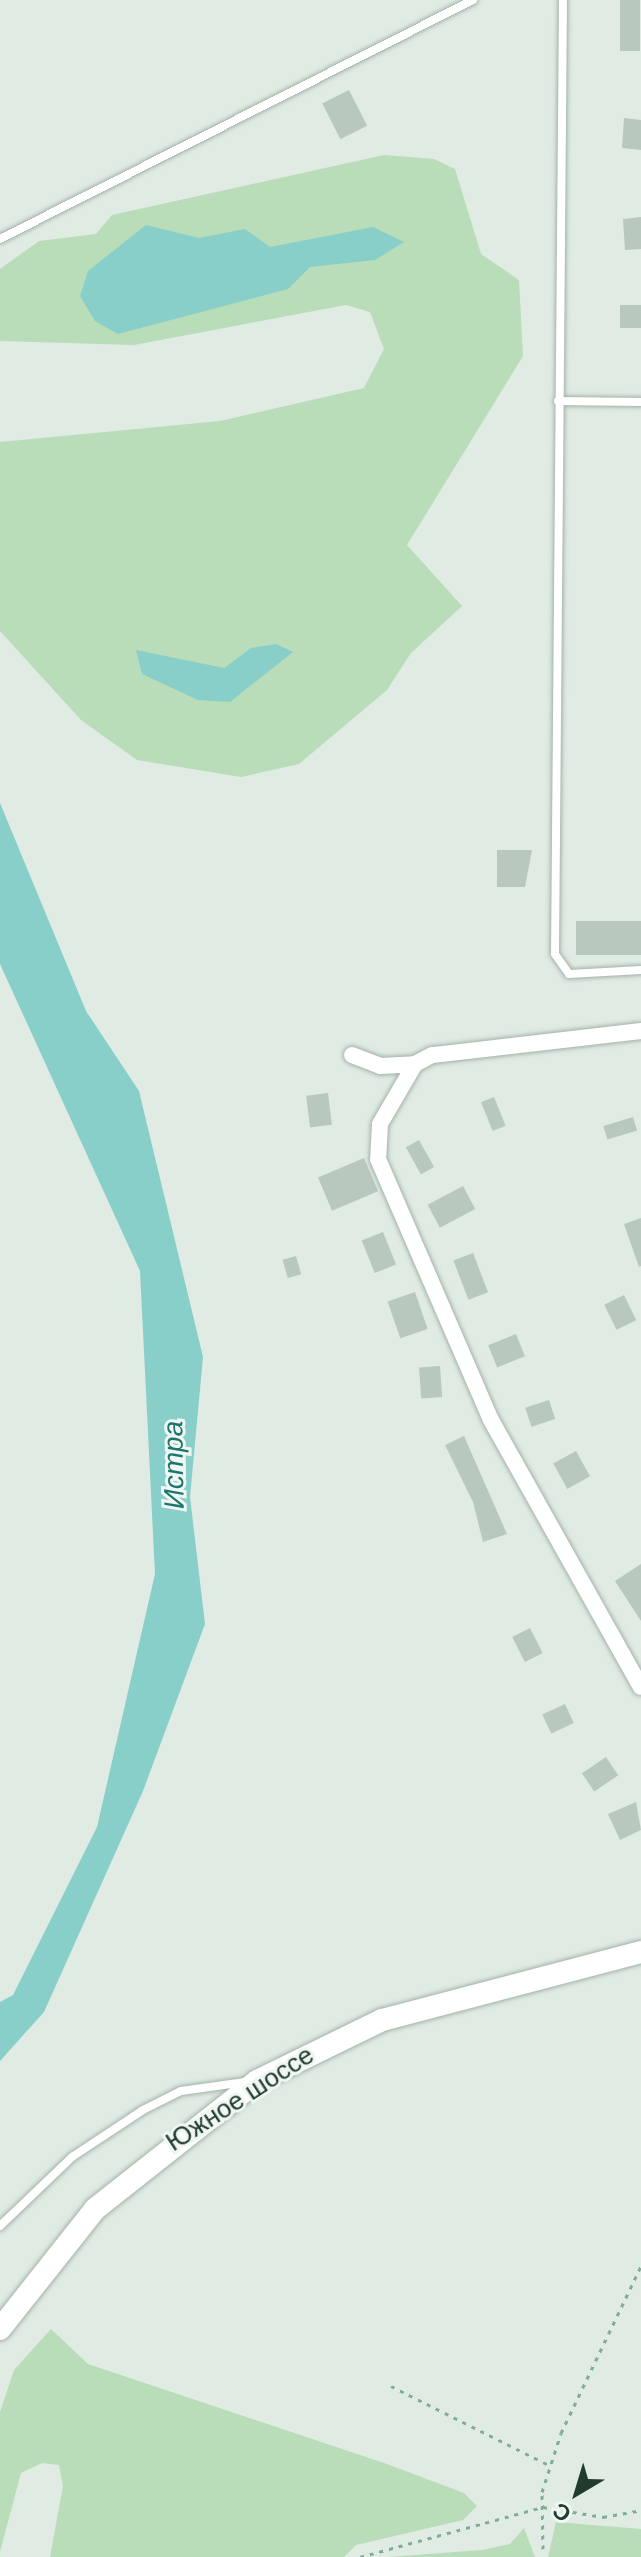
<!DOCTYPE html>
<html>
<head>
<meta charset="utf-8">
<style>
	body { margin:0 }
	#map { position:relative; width:641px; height:2557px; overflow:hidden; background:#e0ebe3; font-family:"DM Sans",sans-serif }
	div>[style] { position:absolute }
	.green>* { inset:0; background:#b9dcb9 }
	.water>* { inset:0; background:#88cfc9 }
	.building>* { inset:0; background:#b8c8be; transform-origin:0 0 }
	.path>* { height:3px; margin-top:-1.5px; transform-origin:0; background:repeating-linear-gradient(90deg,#80ae94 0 4px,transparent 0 10px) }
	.roads { filter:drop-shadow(0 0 2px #a3b3a9) drop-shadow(0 0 2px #a3b3a9) }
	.lane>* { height:8px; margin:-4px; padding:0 4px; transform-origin:4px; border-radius:4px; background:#fff }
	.street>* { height:16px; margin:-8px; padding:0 8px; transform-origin:8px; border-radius:8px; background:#fff }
	.secondary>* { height:22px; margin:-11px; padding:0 11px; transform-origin:11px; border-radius:11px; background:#fff }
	span { translate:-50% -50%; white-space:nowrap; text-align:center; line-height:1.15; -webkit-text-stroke:6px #f0f7f2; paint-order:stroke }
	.street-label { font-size:26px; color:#213b2d }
	.water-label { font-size:28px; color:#1c756e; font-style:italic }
	.north { position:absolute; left:537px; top:2453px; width:80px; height:80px; -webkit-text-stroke:6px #f0f7f2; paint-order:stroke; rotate:218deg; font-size:22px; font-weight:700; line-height:32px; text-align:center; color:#213b2d }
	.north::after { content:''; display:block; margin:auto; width:28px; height:36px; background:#213b2d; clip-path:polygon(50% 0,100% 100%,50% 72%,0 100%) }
</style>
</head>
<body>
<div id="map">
	<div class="green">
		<i style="clip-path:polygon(384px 155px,434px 159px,455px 169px,481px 254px,519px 280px,523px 356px,407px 545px,462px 606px,411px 653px,387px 690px,299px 764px,241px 777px,137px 760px,81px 720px,0 631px,0 442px,220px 421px,364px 388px,384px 349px,370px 312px,346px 305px,134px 345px,0 341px,0 269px,39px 241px,96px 234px,112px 215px)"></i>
		<i style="clip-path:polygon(51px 2329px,88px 2364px,387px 2464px,464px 2493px,477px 2506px,463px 2520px,356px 2545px,344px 2557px,50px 2557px,63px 2486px,59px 2465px,42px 2463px,21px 2473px,0 2552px,0 2412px,14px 2370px)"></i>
		<i style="clip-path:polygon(556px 2522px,641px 2529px,641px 2557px,548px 2557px)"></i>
		<i style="clip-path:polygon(524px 2528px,535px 2557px,388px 2557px,482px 2550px,510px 2544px)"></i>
	</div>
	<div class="water">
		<i style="clip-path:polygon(146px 225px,199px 238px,245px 229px,270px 247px,373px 227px,404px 242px,375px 260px,310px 267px,288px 289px,118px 334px,95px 321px,80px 296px,88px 271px)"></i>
		<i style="clip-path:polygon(276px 644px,293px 652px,230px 702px,198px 700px,142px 674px,136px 650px,224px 668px,251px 648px)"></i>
		<i style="clip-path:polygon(0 803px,86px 1011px,139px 1091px,203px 1357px,190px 1497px,205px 1624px,143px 1791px,44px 2012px,0 2061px,0 2002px,13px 1995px,97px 1827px,155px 1574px,140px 1271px,0 964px)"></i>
	</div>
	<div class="building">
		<i style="left:620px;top:0;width:20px;height:51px"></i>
		<i style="left:349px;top:90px;width:40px;height:30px;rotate:63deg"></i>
		<i style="clip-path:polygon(624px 118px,641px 120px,641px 150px,622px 148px)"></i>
		<i style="clip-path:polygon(641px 217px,641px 249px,625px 250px,623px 219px)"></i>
		<i style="left:641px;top:305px;width:23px;height:21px;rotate:90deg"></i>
		<i style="clip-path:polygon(497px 850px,532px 850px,525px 887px,497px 887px)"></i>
		<i style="left:641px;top:921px;width:34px;height:65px;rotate:90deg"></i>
		<i style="left:328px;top:1093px;width:32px;height:22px;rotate:83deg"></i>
		<i style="left:494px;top:1097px;width:31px;height:14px;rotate:68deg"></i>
		<i style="left:633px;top:1117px;width:14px;height:31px;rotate:73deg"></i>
		<i style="left:419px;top:1140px;width:31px;height:15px;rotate:61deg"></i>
		<i style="left:364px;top:1158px;width:36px;height:50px;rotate:67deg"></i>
		<i style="left:463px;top:1186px;width:26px;height:40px;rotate:62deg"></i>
		<i style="clip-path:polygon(641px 1218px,641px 1266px,639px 1267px,624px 1224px)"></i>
		<i style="left:383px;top:1232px;width:35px;height:23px;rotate:68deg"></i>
		<i style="left:473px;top:1253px;width:42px;height:21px;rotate:69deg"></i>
		<i style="left:296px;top:1256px;width:19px;height:14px;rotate:74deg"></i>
		<i style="left:415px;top:1292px;width:39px;height:29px;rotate:71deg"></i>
		<i style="left:624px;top:1295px;width:28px;height:22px;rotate:64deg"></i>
		<i style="left:516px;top:1334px;width:24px;height:30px;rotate:68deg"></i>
		<i style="left:440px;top:1366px;width:31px;height:21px;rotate:86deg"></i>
		<i style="left:549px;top:1400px;width:20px;height:25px;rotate:72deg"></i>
		<i style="clip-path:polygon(464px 1436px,507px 1534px,483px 1542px,473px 1502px,445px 1445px)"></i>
		<i style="left:576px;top:1451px;width:29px;height:26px;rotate:61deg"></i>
		<i style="clip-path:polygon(641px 1564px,641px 1621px,615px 1581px)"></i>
		<i style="left:530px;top:1628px;width:28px;height:20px;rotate:63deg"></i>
		<i style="left:565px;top:1704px;width:21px;height:25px;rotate:65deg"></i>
		<i style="left:606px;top:1757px;width:22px;height:29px;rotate:56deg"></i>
		<i style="clip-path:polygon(636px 1802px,641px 1830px,620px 1840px,608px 1814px)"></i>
	</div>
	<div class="path">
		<i style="left:391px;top:2386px;width:177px;rotate:26.6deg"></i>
		<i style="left:543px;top:2549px;width:57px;rotate:-91deg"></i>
		<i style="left:542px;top:2492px;width:62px;rotate:-72.1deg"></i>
		<i style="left:561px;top:2433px;width:185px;rotate:-64.4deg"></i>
		<i style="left:360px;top:2557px;width:190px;rotate:-15.3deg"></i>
		<i style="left:543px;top:2507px;width:61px;rotate:9.5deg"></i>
		<i style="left:603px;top:2517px;width:39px;rotate:-10deg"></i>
	</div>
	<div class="roads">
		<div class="lane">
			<i style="left:563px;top:0;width:954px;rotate:90.48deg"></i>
			<i style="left:555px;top:954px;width:24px;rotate:55deg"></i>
			<i style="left:569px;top:974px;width:72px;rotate:-3.2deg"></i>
			<i style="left:0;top:239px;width:530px;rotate:-26.81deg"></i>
			<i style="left:558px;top:401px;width:83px;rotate:0.7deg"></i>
			<i style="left:0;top:2226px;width:100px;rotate:-43.8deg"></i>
			<i style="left:72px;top:2157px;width:85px;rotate:-33.5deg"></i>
			<i style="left:143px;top:2110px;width:42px;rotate:-26.6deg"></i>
			<i style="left:181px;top:2091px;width:72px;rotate:-8deg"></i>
		</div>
		<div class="street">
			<i style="left:641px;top:1031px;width:210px;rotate:173.4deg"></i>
			<i style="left:432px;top:1055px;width:19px;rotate:152deg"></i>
			<i style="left:415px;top:1064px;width:69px;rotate:120.3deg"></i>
			<i style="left:380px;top:1124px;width:35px;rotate:93deg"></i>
			<i style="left:378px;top:1159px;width:284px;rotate:66.6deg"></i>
			<i style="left:491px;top:1420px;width:306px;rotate:60.7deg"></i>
			<i style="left:352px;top:1055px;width:30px;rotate:21deg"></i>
			<i style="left:380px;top:1066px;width:35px;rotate:-3deg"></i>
		</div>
		<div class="secondary">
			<i style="left:0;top:2329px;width:153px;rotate:-51.6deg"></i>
			<i style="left:95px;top:2209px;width:206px;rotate:-38.3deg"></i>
			<i style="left:257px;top:2081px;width:139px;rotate:-26deg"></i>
			<i style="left:382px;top:2020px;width:268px;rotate:-14.7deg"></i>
		</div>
	</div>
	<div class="street-label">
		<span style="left:240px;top:2099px;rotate:-33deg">Южное шоссе</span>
	</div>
	<div class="water-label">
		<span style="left:174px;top:1465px;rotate:-91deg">Истра</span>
	</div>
	<div class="north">С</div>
</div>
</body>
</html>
